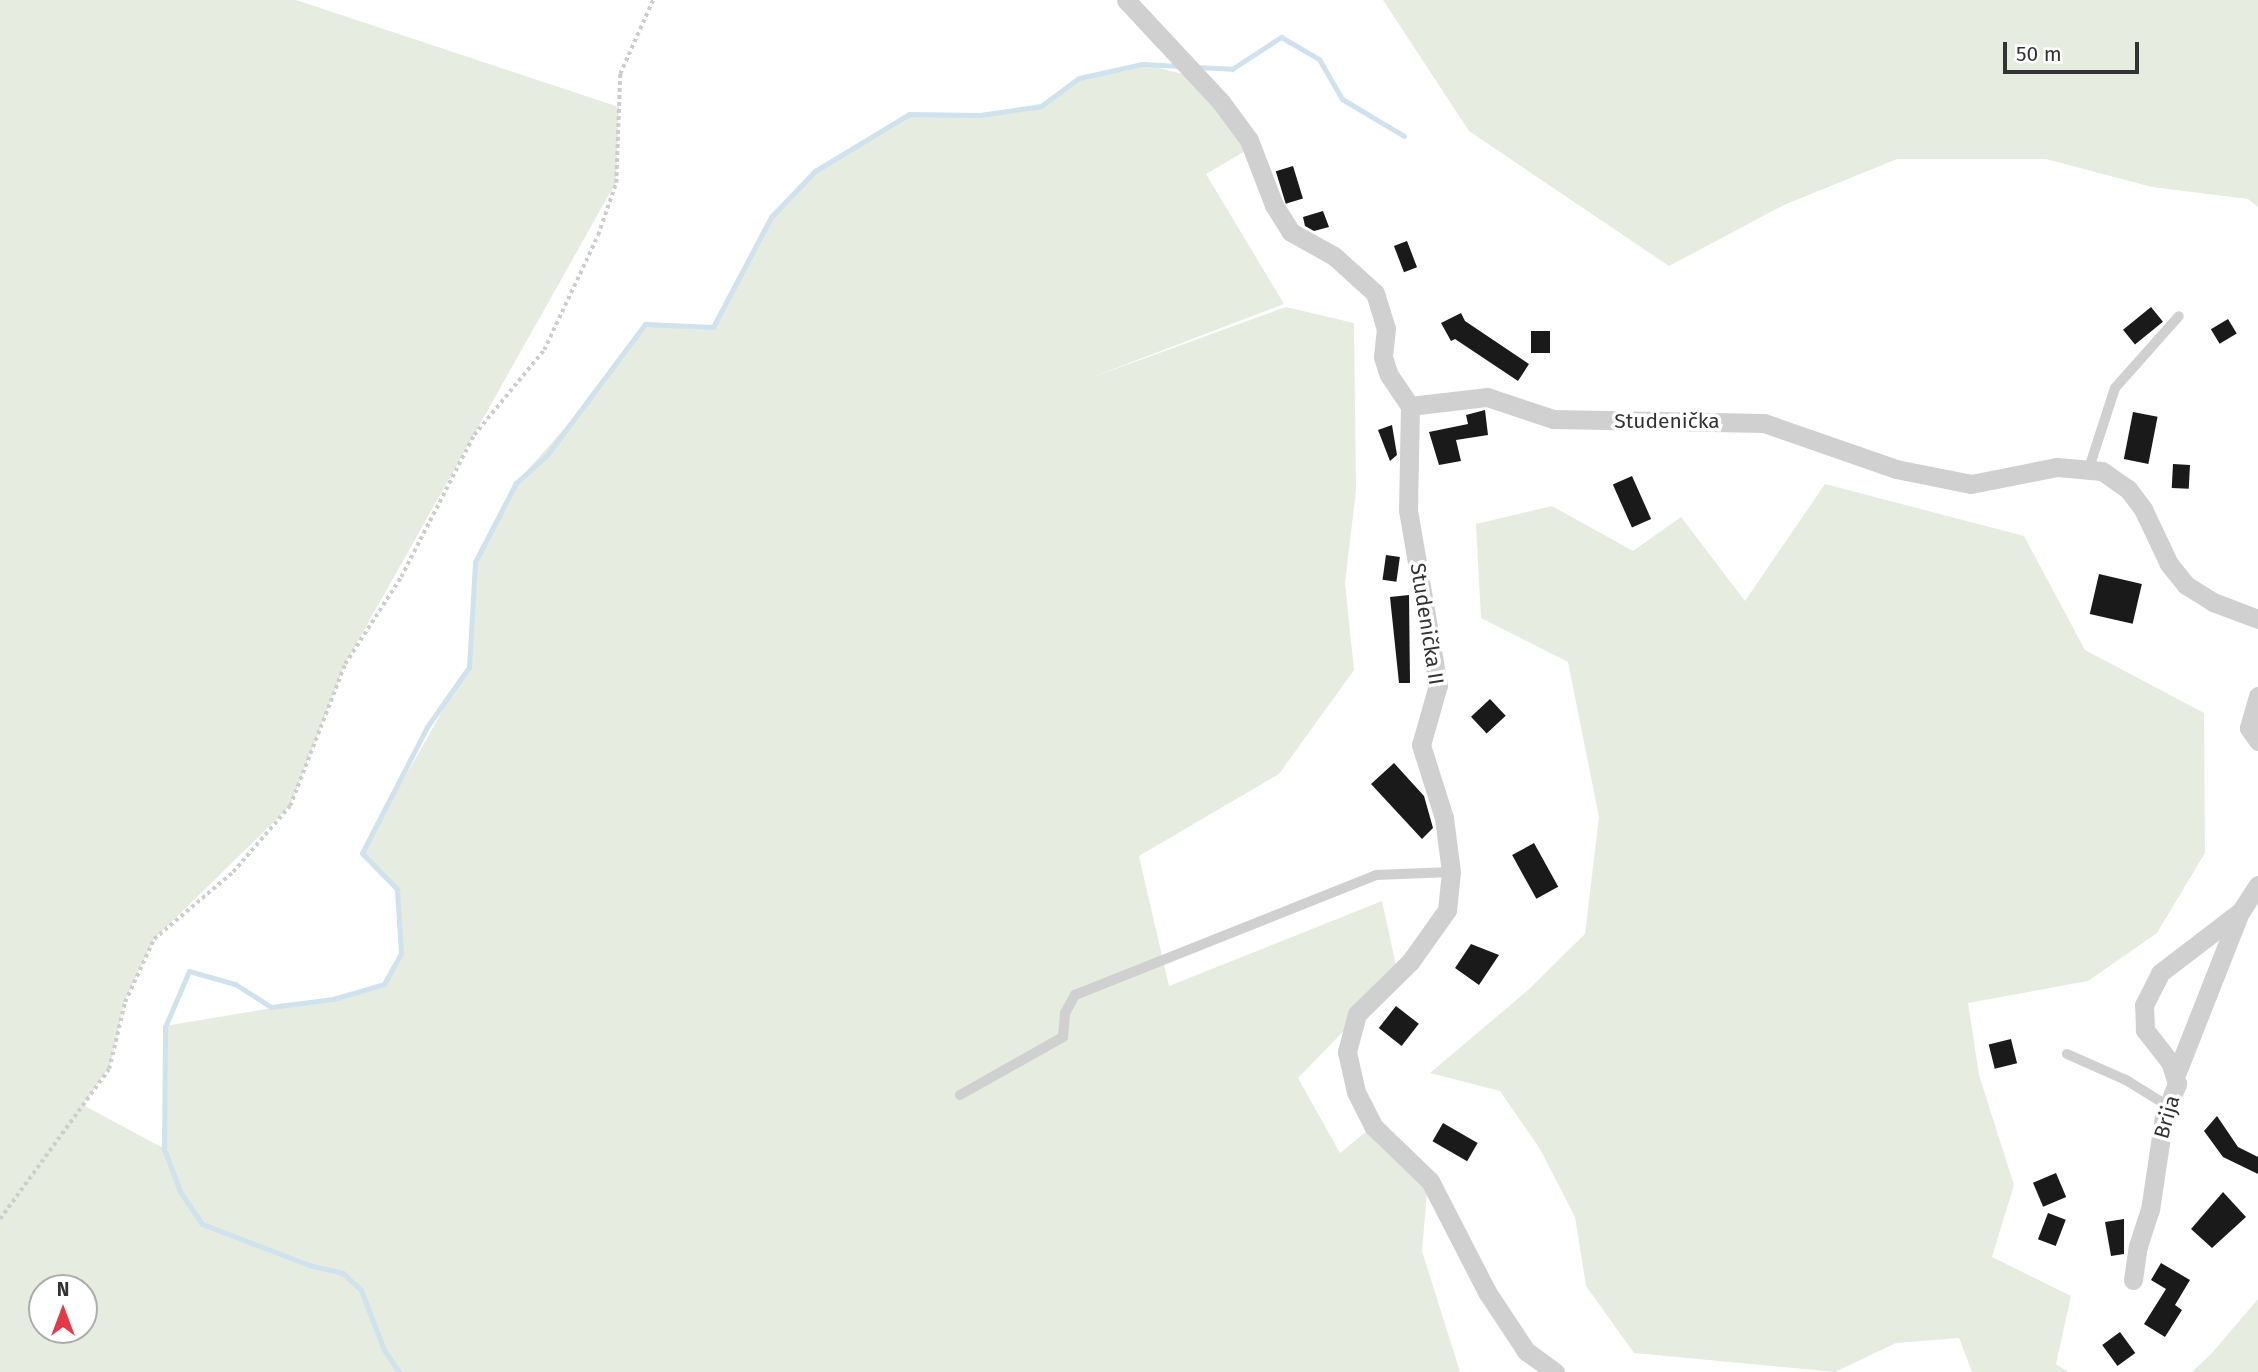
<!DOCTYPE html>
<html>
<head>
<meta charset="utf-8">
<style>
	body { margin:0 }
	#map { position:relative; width:2258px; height:1372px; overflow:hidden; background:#fff; font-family:"Fira Sans",sans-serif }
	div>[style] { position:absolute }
	.green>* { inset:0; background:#e6ecdf }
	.stream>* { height:5px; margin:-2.5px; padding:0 2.5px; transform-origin:2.5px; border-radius:2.5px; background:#cfe2ee }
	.building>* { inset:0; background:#1a1a1a; transform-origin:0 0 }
	.path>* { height:3.5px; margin-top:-1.75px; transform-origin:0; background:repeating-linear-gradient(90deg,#cdcdcd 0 3.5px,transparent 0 7px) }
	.lane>* { height:10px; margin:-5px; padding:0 5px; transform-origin:5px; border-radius:5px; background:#d0d0d0 }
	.street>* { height:19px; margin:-9.5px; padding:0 9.5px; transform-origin:9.5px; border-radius:9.5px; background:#d0d0d0 }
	span { translate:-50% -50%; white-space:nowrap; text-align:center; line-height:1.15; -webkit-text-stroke:7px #fff; paint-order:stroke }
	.street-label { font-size:21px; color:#333 }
	.north { position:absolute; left:28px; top:1274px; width:70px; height:70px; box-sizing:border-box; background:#fff; border:2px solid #adadad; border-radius:50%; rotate:0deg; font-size:19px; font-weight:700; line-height:28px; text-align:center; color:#333 }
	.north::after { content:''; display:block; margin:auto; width:24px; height:32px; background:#e63946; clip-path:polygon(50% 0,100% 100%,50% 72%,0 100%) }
	.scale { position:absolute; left:2003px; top:42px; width:136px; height:32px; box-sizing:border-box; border:4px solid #333; border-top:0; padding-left:9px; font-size:21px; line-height:24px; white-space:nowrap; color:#333; -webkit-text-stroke:5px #fff; paint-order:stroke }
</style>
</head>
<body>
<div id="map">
	<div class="green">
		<i style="clip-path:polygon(evenodd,0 0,296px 0,619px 107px,616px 182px,345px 664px,290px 806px,154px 939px,125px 1000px,110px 1066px,83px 1105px,163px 1148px,165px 1026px,338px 997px,385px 983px,401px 953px,395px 887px,362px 853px,469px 664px,474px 568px,516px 483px,594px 395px,643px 326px,713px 327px,771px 217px,815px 171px,909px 114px,970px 115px,1041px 106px,1079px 78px,1144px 64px,1198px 78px,1252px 147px,1206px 174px,1284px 304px,1085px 380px,1286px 307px,1354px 323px,1356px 490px,1345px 583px,1354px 670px,1279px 774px,1139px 856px,1169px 986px,1382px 901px,1398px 975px,1298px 1078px,1340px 1153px,1373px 1126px,1428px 1180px,1422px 1251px,1460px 1372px,0 1372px,0 0,42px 1288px,84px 1288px,84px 1330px,42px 1330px,42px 1288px)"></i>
		<i style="clip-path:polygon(1383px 0,2258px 0,2258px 207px,2248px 199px,2152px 187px,2046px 159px,1897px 159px,1784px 205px,1669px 266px,1469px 131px)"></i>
		<i style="clip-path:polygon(1825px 484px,2024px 536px,2085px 650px,2204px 713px,2205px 853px,2157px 933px,2088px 981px,1968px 1003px,1979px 1075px,2014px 1185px,1992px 1257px,2071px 1296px,2056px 1364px,2068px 1372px,1972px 1372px,1959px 1338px,1896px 1343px,1835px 1372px,1634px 1353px,1586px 1286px,1575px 1217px,1540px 1149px,1500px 1091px,1430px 1073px,1527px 991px,1585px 934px,1599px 817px,1568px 662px,1481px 618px,1476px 524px,1552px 506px,1633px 551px,1681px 517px,1745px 601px)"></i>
		<i style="clip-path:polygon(2258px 1299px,2258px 1372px,2192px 1372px,2211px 1354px)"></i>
	</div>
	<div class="stream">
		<i style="left:1197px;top:67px;width:35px;rotate:3deg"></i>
		<i style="left:1232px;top:69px;width:59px;rotate:-33.1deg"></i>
		<i style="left:1281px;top:37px;width:44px;rotate:30.1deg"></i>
		<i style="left:1319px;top:59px;width:46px;rotate:60.1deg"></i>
		<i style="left:1342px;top:99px;width:72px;rotate:30.8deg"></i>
		<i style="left:399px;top:1372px;width:27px;rotate:-124deg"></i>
		<i style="left:384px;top:1350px;width:64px;rotate:-111deg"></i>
		<i style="left:361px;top:1290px;width:25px;rotate:-137deg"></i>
		<i style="left:343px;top:1273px;width:35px;rotate:-167deg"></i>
		<i style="left:309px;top:1265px;width:115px;rotate:-159deg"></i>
		<i style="left:202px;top:1224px;width:40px;rotate:-124deg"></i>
		<i style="left:180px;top:1191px;width:45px;rotate:-110.9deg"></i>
		<i style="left:164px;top:1149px;width:122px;rotate:-89.5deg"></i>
		<i style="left:165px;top:1027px;width:61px;rotate:-66.8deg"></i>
		<i style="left:189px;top:971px;width:48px;rotate:15.8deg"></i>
		<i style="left:235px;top:984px;width:43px;rotate:32.6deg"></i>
		<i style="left:271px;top:1007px;width:63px;rotate:-7.4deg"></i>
		<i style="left:333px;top:999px;width:53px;rotate:-16.4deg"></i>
		<i style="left:384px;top:984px;width:35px;rotate:-61deg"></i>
		<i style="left:401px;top:953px;width:64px;rotate:-93.6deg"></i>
		<i style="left:397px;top:889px;width:50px;rotate:-134.2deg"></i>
		<i style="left:362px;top:853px;width:142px;rotate:-62.7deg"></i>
		<i style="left:427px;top:727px;width:73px;rotate:-55deg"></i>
		<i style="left:469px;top:667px;width:105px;rotate:-86.7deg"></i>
		<i style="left:475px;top:562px;width:89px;rotate:-62.6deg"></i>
		<i style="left:516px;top:483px;width:42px;rotate:-42.1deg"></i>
		<i style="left:547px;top:455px;width:164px;rotate:-53.2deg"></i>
		<i style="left:645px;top:324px;width:68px;rotate:2.5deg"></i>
		<i style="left:713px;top:327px;width:124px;rotate:-62.2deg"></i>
		<i style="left:771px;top:217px;width:64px;rotate:-46.3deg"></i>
		<i style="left:815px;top:171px;width:110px;rotate:-31.2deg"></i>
		<i style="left:909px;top:114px;width:71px;rotate:0.8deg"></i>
		<i style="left:980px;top:115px;width:62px;rotate:-8.4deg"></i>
		<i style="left:1041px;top:106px;width:47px;rotate:-36.4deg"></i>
		<i style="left:1079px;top:78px;width:65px;rotate:-12.5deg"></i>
		<i style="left:1142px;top:64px;width:38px;rotate:3deg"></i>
	</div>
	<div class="building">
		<i style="left:1293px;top:166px;width:34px;height:18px;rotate:73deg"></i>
		<i style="clip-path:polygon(1323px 211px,1329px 227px,1314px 231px,1305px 226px,1303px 217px)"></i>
		<i style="left:1407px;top:241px;width:28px;height:14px;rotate:69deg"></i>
		<i style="left:2151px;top:307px;width:19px;height:36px;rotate:51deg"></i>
		<i style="clip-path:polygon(1461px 313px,1465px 321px,1529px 364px,1518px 381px,1455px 339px,1451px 341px,1441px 323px)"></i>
		<i style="left:2228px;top:319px;width:17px;height:20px;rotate:59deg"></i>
		<i style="left:1550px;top:331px;width:22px;height:19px;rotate:90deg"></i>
		<i style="clip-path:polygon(1485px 410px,1488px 435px,1456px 440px,1461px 461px,1439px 465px,1429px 432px,1468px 424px,1466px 415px)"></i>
		<i style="left:2133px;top:412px;width:25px;height:48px;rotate:11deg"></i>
		<i style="clip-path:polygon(1392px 425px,1397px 455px,1390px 461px,1378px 430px)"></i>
		<i style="left:2173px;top:464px;width:17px;height:24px;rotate:3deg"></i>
		<i style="left:1632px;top:476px;width:47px;height:21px;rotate:66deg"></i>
		<i style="left:1386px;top:555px;width:14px;height:25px;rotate:8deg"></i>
		<i style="left:2099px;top:574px;width:44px;height:41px;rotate:13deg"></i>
		<i style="clip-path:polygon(1409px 595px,1410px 683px,1399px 683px,1390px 597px)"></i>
		<i style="left:1490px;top:699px;width:23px;height:26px;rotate:47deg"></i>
		<i style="clip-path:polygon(1394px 763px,1424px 796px,1433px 828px,1422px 839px,1371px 784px)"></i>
		<i style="left:1534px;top:843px;width:50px;height:25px;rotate:61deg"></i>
		<i style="clip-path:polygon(1471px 944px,1499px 955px,1479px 985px,1455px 968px)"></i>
		<i style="left:1396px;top:1006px;width:29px;height:28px;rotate:38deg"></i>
		<i style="left:2011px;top:1039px;width:25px;height:23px;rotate:76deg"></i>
		<i style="clip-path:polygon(2217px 1116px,2238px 1147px,2258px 1157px,2258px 1174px,2223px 1157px,2204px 1131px)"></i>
		<i style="left:1443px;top:1123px;width:40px;height:21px;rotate:30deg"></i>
		<i style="left:2056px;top:1173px;width:26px;height:25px;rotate:67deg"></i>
		<i style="clip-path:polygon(2223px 1192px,2246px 1217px,2212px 1248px,2191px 1229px)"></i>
		<i style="left:2048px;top:1213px;width:19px;height:28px;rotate:21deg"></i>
		<i style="clip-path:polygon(2124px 1219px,2124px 1254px,2111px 1256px,2105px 1222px)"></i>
		<i style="clip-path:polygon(2161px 1263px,2190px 1280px,2175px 1305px,2182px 1310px,2165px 1337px,2144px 1324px,2166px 1289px,2151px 1280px)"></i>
		<i style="left:2120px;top:1332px;width:26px;height:22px;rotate:54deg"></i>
	</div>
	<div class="path">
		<i style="left:0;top:1219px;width:185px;rotate:-54deg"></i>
		<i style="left:109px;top:1069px;width:69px;rotate:-76.6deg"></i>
		<i style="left:125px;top:1002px;width:69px;rotate:-65.3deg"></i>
		<i style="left:154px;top:939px;width:104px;rotate:-40.3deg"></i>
		<i style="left:233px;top:872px;width:87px;rotate:-49.2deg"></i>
		<i style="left:290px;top:806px;width:152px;rotate:-68.8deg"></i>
		<i style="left:345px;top:664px;width:103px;rotate:-57.2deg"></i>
		<i style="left:401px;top:577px;width:160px;rotate:-62.8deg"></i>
		<i style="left:474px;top:435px;width:110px;rotate:-50.5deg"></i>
		<i style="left:544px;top:350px;width:127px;rotate:-64.8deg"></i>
		<i style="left:598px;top:235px;width:55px;rotate:-70.9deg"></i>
		<i style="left:616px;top:183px;width:109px;rotate:-87.9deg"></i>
		<i style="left:620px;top:74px;width:81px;rotate:-66deg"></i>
	</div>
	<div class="lane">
		<i style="left:2089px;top:468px;width:84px;rotate:-72deg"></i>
		<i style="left:2115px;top:388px;width:96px;rotate:-48.4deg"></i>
		<i style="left:2067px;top:1054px;width:64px;rotate:23.8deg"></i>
		<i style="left:2126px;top:1080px;width:49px;rotate:31.8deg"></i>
		<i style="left:960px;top:1095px;width:118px;rotate:-29.4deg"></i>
		<i style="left:1063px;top:1037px;width:24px;rotate:-85deg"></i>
		<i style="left:1065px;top:1013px;width:21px;rotate:-61deg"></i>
		<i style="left:1075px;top:995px;width:324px;rotate:-21.7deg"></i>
		<i style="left:1376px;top:875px;width:75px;rotate:-2.3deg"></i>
	</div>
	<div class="street">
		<i style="left:1126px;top:0;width:139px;rotate:47deg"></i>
		<i style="left:1221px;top:102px;width:47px;rotate:53.6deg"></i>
		<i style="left:1249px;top:140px;width:70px;rotate:69deg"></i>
		<i style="left:1274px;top:205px;width:32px;rotate:58deg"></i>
		<i style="left:1291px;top:232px;width:49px;rotate:29.2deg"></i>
		<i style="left:1334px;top:256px;width:55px;rotate:42.1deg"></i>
		<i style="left:1375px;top:293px;width:37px;rotate:73deg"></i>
		<i style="left:1386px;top:328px;width:29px;rotate:96deg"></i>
		<i style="left:1383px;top:357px;width:19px;rotate:72deg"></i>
		<i style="left:1389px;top:375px;width:37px;rotate:56deg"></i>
		<i style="left:1410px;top:406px;width:78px;rotate:-6.7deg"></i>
		<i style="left:1487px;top:397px;width:70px;rotate:18.4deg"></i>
		<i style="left:1553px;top:419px;width:211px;rotate:1.1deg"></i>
		<i style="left:1764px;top:423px;width:140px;rotate:19.2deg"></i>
		<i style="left:1896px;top:469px;width:76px;rotate:11.3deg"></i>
		<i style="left:1971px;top:484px;width:88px;rotate:-11.2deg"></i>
		<i style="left:2057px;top:467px;width:45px;rotate:5.1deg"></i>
		<i style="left:2102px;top:471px;width:32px;rotate:35deg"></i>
		<i style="left:2128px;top:489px;width:25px;rotate:53deg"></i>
		<i style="left:2143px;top:509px;width:61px;rotate:64.7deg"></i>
		<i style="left:2169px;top:564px;width:27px;rotate:51deg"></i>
		<i style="left:2186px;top:585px;width:32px;rotate:32deg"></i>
		<i style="left:2213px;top:602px;width:48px;rotate:20.7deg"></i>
		<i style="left:1410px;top:406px;width:104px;rotate:91.1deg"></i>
		<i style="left:1408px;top:510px;width:178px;rotate:80.3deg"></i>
		<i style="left:1438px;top:685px;width:62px;rotate:105.8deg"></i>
		<i style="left:1421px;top:745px;width:77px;rotate:72.5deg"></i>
		<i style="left:1444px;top:818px;width:54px;rotate:82.6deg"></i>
		<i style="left:1451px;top:872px;width:38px;rotate:96deg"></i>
		<i style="left:1447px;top:910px;width:64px;rotate:125.4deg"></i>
		<i style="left:1410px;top:962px;width:74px;rotate:135.5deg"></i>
		<i style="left:1357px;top:1014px;width:39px;rotate:105deg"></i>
		<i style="left:1347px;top:1052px;width:41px;rotate:77.3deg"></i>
		<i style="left:1356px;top:1092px;width:38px;rotate:63deg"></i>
		<i style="left:1373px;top:1126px;width:79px;rotate:44deg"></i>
		<i style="left:1430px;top:1181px;width:125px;rotate:62.8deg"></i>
		<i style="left:1487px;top:1292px;width:71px;rotate:56.5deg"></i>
		<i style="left:1526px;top:1351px;width:36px;rotate:36deg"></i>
		<i style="left:2258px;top:696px;width:33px;rotate:106deg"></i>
		<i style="left:2249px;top:728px;width:16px;rotate:55deg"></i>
		<i style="left:2177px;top:1072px;width:172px;rotate:-68.5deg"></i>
		<i style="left:2133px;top:1280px;width:34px;rotate:-82deg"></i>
		<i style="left:2138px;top:1246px;width:38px;rotate:-72deg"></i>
		<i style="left:2150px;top:1210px;width:95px;rotate:-81.5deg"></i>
		<i style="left:2164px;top:1116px;width:35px;rotate:-68deg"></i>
		<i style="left:2177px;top:1083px;width:22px;rotate:-108deg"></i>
		<i style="left:2170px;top:1062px;width:41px;rotate:-128deg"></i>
		<i style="left:2145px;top:1030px;width:25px;rotate:-92deg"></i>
		<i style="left:2144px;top:1005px;width:36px;rotate:-63deg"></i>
		<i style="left:2160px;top:973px;width:102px;rotate:-37.4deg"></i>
		<i style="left:2241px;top:911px;width:31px;rotate:-57deg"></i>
	</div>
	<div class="street-label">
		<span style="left:1667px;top:421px">Studenička</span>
		<span style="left:1427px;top:624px;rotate:81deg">Studenička II</span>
		<span style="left:2167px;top:1117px;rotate:-74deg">Brija</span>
	</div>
	<div class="north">N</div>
	<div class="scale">50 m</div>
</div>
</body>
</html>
